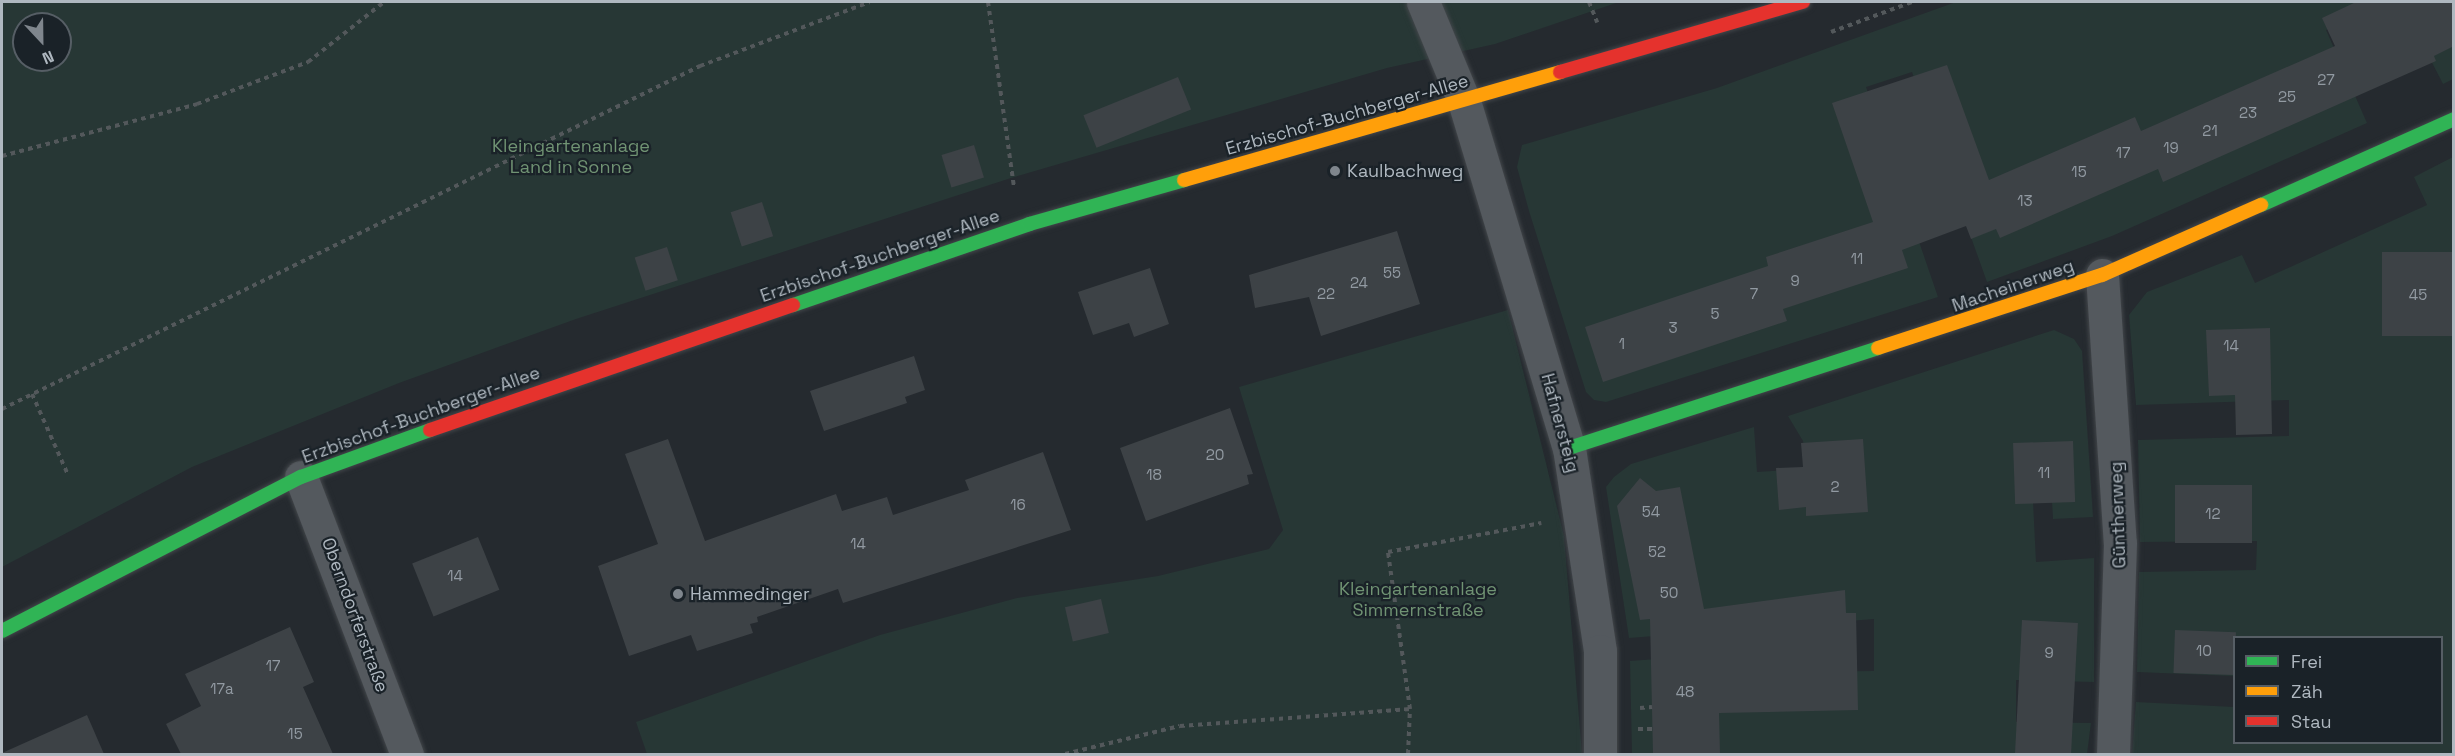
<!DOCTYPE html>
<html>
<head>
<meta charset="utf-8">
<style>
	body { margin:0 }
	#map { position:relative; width:2455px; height:756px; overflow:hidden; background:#252a2f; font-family:"Space Grotesk",sans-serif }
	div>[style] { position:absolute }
	.green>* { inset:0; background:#273735 }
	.building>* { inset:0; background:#3d4246; transform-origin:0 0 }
	.path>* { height:4px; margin-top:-2px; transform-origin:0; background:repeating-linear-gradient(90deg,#53585b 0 4.5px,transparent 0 9px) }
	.roads { filter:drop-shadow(0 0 2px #42464a) drop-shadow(0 0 2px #42464a) }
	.street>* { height:33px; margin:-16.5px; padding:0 16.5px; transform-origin:16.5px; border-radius:16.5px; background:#54595e }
	.fast>* { height:14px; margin:-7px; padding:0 7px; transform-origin:7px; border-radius:7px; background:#30b455 }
	.slow>* { height:14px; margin:-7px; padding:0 7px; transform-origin:7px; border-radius:7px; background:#ff9f0a }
	.jam>* { height:14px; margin:-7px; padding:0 7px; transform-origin:7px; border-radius:7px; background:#e5322d }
	.dots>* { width:16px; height:16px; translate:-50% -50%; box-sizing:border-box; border:3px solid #1a2228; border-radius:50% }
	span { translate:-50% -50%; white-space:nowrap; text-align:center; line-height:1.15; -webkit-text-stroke:4.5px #1a2228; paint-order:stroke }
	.number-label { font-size:15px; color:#929aa2 }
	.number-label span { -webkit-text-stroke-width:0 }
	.street-label { font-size:18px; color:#afb8c0 }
	.park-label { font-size:18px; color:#709373 }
	.poi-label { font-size:18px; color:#afb8c0 }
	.left { translate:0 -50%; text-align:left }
	.frame { position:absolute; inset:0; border:3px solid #afb8c0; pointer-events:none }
	.legend { position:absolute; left:2233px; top:636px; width:210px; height:108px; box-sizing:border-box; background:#1a2228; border:2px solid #565e65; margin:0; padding:8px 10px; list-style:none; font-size:18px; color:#afb8c0 }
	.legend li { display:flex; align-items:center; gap:12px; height:30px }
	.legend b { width:30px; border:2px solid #565e65 }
	.north { position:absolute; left:12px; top:12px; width:60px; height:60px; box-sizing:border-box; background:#1a2228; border:2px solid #565e65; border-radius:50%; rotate:158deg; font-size:16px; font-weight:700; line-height:24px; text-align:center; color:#afb8c0 }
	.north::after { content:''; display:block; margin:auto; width:21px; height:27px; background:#7f868d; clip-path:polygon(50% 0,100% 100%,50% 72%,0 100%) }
</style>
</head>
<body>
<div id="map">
	<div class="green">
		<i style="clip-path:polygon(evenodd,2px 2px,1619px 2px,1495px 44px,1387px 68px,1011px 178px,576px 319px,399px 383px,192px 467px,2px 567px,2px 2px,24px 24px,60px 24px,60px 60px,24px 60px,24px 24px)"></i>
		<i style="clip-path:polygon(1956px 2px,2385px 2px,2326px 30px,2367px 123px,2112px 236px,1987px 282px,1912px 72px,1866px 87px,1938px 297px,1606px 402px,1594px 400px,1586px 392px,1529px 211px,1517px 167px,1522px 145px,1717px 88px)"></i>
		<i style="clip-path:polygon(2401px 2px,2453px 2px,2453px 79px,2443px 84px)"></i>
		<i style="clip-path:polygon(2453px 157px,2453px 754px,2132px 754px,2136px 702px,2234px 707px,2234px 742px,2442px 742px,2442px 638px,2234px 638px,2234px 676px,2137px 672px,2139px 572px,2256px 570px,2257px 541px,2140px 542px,2138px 440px,2289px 436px,2289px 400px,2136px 405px,2129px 315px,2147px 292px,2242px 255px,2255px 283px,2427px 205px,2414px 177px)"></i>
		<i style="clip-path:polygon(1508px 310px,1564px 536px,1582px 754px,647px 754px,636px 722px,880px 635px,1017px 598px,1158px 576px,1269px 549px,1283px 530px,1239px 387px)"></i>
		<i style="clip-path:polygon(2054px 330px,2074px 339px,2082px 351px,2093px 517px,2053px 519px,2052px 501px,2033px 501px,2036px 562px,2094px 558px,2094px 682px,2016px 680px,2016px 722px,2091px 723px,2087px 754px,1632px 754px,1630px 661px,1762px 651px,1784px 672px,1874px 671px,1874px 619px,1629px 638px,1606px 487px,1614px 477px,1631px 464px,1754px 427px,1757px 472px,1805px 469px,1803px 441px,1788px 416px)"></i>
	</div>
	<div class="building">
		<i style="clip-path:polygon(2356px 2px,2454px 2px,2454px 46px,2434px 56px,2436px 61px,2163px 182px,2158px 169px,2000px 238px,1996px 229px,1971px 239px,1966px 226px,1902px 250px,1908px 268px,1783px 309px,1787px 321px,1603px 382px,1585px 327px,1768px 266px,1766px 257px,1873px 222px,1832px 103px,1947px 65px,1989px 180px,2135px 117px,2141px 131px,2335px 46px,2322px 18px)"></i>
		<i style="left:1178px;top:77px;width:35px;height:102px;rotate:68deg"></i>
		<i style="left:974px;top:145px;width:34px;height:34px;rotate:73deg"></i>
		<i style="left:762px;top:202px;width:36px;height:33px;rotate:72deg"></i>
		<i style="clip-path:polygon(1397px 231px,1420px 304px,1321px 336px,1309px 297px,1255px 308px,1249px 275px)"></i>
		<i style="left:667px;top:247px;width:35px;height:34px;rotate:72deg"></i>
		<i style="left:2454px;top:252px;width:84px;height:72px;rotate:90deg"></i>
		<i style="clip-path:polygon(1150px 268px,1169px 324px,1134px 337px,1129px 323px,1093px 335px,1078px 292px)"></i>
		<i style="clip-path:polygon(2270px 328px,2272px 434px,2236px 435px,2235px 395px,2209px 396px,2206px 330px)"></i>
		<i style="clip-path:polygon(914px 356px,925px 390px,905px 397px,907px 403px,824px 431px,810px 391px)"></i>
		<i style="clip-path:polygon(1230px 408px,1253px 474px,1247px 475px,1249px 484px,1146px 521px,1120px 448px)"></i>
		<i style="clip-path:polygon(668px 439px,705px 541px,836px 494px,842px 511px,887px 497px,893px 515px,969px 490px,965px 480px,1043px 452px,1071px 530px,843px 603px,838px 589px,757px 617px,758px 622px,750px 624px,753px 633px,697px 651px,691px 635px,629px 656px,598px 566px,658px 544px,625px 454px)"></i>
		<i style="clip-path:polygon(1863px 439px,1868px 512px,1806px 516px,1806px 507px,1779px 510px,1776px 468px,1803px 467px,1801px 443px)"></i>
		<i style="left:2073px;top:441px;width:61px;height:60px;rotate:88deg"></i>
		<i style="clip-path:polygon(1640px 478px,1656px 491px,1680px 487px,1704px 609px,1845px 590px,1846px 613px,1856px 613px,1858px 710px,1719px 713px,1720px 754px,1653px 754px,1650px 619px,1640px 620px,1617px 506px)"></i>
		<i style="left:2175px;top:485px;width:77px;height:58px"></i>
		<i style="left:478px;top:537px;width:57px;height:71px;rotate:68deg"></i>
		<i style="left:1101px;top:599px;width:35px;height:37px;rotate:77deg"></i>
		<i style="left:2022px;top:620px;width:56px;height:135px;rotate:3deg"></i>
		<i style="clip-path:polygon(290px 627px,314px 682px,303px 687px,333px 754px,181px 754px,166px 724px,201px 706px,185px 674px)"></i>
		<i style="left:2175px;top:630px;width:61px;height:43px;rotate:2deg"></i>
		<i style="clip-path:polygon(87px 715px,104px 754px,2px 754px,2px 753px)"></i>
	</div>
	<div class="path">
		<i style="left:988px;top:2px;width:188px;rotate:82deg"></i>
		<i style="left:1589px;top:2px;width:22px;rotate:68deg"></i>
		<i style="left:1831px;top:32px;width:86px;rotate:-20.3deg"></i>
		<i style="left:2px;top:156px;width:202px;rotate:-14.9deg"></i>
		<i style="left:197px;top:104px;width:119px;rotate:-20.7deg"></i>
		<i style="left:308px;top:62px;width:97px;rotate:-38.3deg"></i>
		<i style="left:32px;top:394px;width:89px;rotate:66deg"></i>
		<i style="left:2px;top:409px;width:778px;rotate:-26.17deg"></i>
		<i style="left:700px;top:66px;width:181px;rotate:-20.7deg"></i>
		<i style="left:1640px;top:708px;width:12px;rotate:-5deg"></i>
		<i style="left:1638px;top:729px;width:14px"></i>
		<i style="left:1065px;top:754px;width:118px;rotate:-13.7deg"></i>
		<i style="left:1180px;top:726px;width:231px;rotate:-4.2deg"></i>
		<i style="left:1408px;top:754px;width:45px;rotate:-87.5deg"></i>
		<i style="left:1410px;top:709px;width:159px;rotate:-98deg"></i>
		<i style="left:1388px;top:552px;width:156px;rotate:-10.7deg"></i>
	</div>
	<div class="roads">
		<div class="street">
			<i style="left:1423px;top:2px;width:107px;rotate:67.5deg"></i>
			<i style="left:1464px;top:101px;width:363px;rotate:73.2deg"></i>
			<i style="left:1569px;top:448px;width:205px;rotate:81.3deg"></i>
			<i style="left:1600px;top:651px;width:103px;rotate:90deg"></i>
			<i style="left:2102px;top:275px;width:269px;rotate:86.2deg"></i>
			<i style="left:2120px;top:543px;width:211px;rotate:91.9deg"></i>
			<i style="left:301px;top:477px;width:297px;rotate:69.1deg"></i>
		</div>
		<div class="fast">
			<i style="left:2261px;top:205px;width:211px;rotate:-24deg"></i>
			<i style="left:793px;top:305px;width:250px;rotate:-18.9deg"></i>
			<i style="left:1029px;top:224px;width:161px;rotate:-15.8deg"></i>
			<i style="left:1569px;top:448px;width:325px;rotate:-17.9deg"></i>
			<i style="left:2px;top:631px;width:336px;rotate:-27.3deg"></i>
			<i style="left:301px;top:477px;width:137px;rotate:-20deg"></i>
		</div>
		<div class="slow">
			<i style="left:1184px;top:180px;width:391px;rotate:-16deg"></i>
			<i style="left:1878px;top:348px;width:236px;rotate:-18.1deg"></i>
			<i style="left:2102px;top:275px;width:174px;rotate:-23.8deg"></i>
		</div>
		<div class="jam">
			<i style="left:1560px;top:72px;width:253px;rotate:-16.1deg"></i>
			<i style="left:430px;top:430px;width:384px;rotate:-19deg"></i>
		</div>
	</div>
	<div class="dots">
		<i style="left:1335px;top:171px;background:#7f868d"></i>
		<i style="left:678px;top:594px;background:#7f868d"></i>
	</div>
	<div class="number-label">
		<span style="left:2326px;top:80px">27</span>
		<span style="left:2287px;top:97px">25</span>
		<span style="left:2248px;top:113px">23</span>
		<span style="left:2210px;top:131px">21</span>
		<span style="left:2171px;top:148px">19</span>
		<span style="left:2123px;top:153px">17</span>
		<span style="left:2079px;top:172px">15</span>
		<span style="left:2025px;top:201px">13</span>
		<span style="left:1857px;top:259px">11</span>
		<span style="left:1392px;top:273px">55</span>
		<span style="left:1795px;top:281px">9</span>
		<span style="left:1359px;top:283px">24</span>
		<span style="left:1326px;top:294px">22</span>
		<span style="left:1754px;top:294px">7</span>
		<span style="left:2418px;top:295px">45</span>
		<span style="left:1715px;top:314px">5</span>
		<span style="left:1673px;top:328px">3</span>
		<span style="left:1622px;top:344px">1</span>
		<span style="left:2231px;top:346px">14</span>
		<span style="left:1215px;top:455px">20</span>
		<span style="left:2044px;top:473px">11</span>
		<span style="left:1154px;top:475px">18</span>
		<span style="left:1835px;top:487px">2</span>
		<span style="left:1018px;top:505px">16</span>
		<span style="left:1651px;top:512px">54</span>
		<span style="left:2213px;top:514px">12</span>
		<span style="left:858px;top:544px">14</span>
		<span style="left:1657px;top:552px">52</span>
		<span style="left:455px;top:576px">14</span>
		<span style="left:1669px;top:593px">50</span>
		<span style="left:2204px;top:651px">10</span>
		<span style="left:2049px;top:653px">9</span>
		<span style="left:273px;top:666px">17</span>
		<span style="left:222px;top:689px">17a</span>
		<span style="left:1685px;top:692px">48</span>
		<span style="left:295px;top:734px">15</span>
	</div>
	<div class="street-label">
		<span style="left:1347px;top:115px;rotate:-16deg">Erzbischof-Buchberger-Allee</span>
		<span style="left:880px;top:256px;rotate:-19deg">Erzbischof-Buchberger-Allee</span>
		<span style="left:2013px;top:286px;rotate:-19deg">Macheinerweg</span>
		<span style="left:421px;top:415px;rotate:-20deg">Erzbischof-Buchberger-Allee</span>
		<span style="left:1560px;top:423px;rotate:75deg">Hafnersteig</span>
		<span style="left:2118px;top:515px;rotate:-92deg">Güntherweg</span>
		<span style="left:355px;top:615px;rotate:70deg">Oberndorferstraße</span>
	</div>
	<div class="park-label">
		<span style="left:571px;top:157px">Kleingartenanlage<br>Land in Sonne</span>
		<span style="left:1418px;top:600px">Kleingartenanlage<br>Simmernstraße</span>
	</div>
	<div class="poi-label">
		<span class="left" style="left:1347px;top:171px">Kaulbachweg</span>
		<span class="left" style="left:690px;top:594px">Hammedinger</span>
	</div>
	<div class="frame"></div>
	<ul class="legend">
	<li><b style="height:8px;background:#30b455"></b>Frei</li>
	<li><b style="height:8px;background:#ff9f0a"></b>Zäh</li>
	<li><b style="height:8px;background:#e5322d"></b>Stau</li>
	</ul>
	<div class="north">N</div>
</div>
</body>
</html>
